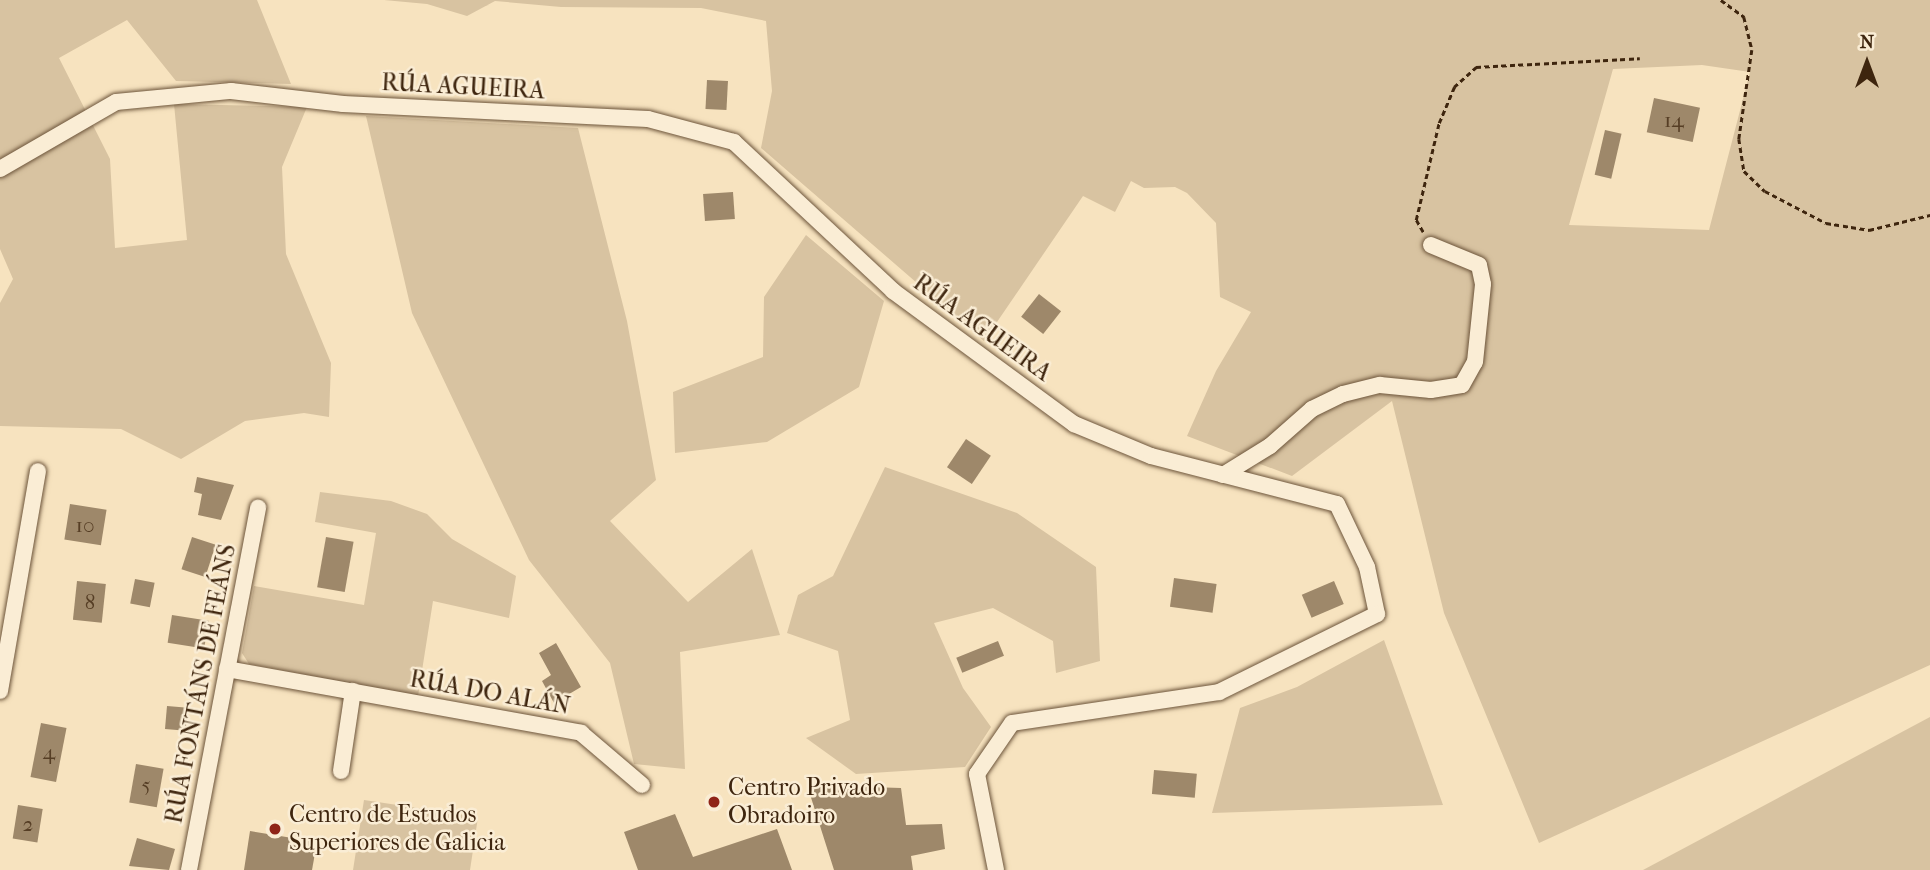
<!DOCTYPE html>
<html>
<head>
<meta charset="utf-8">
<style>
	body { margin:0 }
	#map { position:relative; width:1930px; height:870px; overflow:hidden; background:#f7e3bf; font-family:"IM FELL French Canon",serif }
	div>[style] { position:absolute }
	.green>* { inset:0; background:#d8c3a1 }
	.building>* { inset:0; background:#9e886a; transform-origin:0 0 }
	.path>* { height:2.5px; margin-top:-1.25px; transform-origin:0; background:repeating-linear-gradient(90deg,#3e250e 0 5px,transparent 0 8.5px) }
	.roads { filter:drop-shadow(0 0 2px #6c543a) drop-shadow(0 0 2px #6c543a) }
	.minor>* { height:16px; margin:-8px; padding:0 8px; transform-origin:8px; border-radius:8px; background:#faedd5 }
	.dots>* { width:19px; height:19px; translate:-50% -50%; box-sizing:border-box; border:4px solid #faedd5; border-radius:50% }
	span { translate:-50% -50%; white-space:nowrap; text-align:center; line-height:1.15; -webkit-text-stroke:5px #faedd5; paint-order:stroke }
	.number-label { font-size:21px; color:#563e25 }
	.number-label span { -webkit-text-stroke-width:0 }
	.street-label { font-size:24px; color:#3e250e }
	.poi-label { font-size:24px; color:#3e250e }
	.left { translate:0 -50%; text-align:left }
	.north { position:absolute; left:1832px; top:28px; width:70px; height:70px; -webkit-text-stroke:5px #faedd5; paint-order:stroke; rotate:0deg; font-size:19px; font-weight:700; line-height:28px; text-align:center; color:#3e250e }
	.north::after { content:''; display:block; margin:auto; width:24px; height:32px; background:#3e250e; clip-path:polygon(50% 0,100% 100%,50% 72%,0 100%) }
</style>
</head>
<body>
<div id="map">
	<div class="green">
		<i style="clip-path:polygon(0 0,257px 0,291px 84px,176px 81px,127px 20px,59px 58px,110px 159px,115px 248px,187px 240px,174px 104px,307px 107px,282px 167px,286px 254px,331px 363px,329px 417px,304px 413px,245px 421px,181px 459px,121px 429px,0 426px,0 303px,13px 279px,0 249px)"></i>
		<i style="clip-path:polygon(evenodd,384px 0,1930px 0,1930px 665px,1539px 843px,1444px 613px,1392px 401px,1292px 476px,1187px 436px,1216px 371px,1251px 312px,1220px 297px,1216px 223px,1187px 193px,1175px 187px,1144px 188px,1131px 181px,1115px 212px,1083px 196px,984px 341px,761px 148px,772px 91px,766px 21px,701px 8px,561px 7px,495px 1px,467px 16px,427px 4px,384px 0,1702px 65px,1750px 72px,1709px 230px,1569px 225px,1613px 69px,1702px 65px)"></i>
		<i style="clip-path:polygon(366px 116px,578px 128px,627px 321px,656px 480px,610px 521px,688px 602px,752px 549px,780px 635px,680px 652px,685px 769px,634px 764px,610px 663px,529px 560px,412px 313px)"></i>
		<i style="clip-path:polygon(806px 235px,884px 301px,859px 387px,767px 442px,675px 453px,673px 392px,763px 357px,764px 297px)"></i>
		<i style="clip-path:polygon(885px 467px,1017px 513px,1096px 567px,1100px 661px,1056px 673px,1053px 641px,993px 608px,934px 623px,963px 688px,991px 727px,965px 767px,856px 774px,806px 738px,850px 720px,838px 651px,787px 633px,798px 595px,833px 576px)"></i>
		<i style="clip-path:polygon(320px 492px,391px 501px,427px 514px,452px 539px,516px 576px,509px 618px,433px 601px,418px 696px,249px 664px,242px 653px,254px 586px,364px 605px,376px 533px,315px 522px)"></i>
		<i style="clip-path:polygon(1384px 640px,1443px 805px,1212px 813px,1240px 708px,1297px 687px)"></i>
		<i style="clip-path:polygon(1930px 717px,1930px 870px,1643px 870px)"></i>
		<i style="clip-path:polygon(364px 800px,478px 817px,470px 870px,353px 870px)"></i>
	</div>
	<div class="building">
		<i style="left:707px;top:80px;width:21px;height:29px;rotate:3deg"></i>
		<i style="left:1654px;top:98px;width:47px;height:35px;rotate:12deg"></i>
		<i style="left:1605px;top:130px;width:17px;height:46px;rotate:13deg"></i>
		<i style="left:733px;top:192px;width:27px;height:30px;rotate:86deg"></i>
		<i style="left:1039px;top:294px;width:28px;height:29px;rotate:38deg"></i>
		<i style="left:966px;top:439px;width:30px;height:34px;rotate:34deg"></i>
		<i style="clip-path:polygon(197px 477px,234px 485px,221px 520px,198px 515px,202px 494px,194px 492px)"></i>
		<i style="left:70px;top:504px;width:37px;height:36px;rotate:9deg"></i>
		<i style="left:192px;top:537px;width:25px;height:34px;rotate:18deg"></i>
		<i style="left:326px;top:537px;width:28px;height:51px;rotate:10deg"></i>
		<i style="left:1174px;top:578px;width:43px;height:29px;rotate:8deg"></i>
		<i style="left:135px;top:579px;width:20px;height:25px;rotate:11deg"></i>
		<i style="left:77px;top:581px;width:29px;height:39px;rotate:6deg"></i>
		<i style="left:1334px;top:581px;width:25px;height:35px;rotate:67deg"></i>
		<i style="left:172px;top:615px;width:37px;height:28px;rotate:9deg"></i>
		<i style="left:998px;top:641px;width:16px;height:45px;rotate:68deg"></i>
		<i style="clip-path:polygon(556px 643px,581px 687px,554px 703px,542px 681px,551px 675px,539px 653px)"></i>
		<i style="left:167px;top:706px;width:21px;height:23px;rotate:5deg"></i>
		<i style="left:41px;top:723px;width:26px;height:55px;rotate:11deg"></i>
		<i style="left:136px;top:764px;width:28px;height:39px;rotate:10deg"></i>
		<i style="left:1154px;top:770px;width:43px;height:24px;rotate:5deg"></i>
		<i style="clip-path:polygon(807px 785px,901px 788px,906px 825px,942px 824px,945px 849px,911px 856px,913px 870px,834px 870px)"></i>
		<i style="left:18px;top:805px;width:25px;height:34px;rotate:9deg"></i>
		<i style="clip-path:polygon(675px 814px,693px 857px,777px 829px,792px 870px,638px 870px,624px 832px)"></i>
		<i style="clip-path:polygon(250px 831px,317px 842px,312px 870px,244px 870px)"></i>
		<i style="clip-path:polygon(137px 838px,175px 849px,169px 870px,129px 866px)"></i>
	</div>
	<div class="path">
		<i style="left:1721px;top:0;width:29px;rotate:36deg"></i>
		<i style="left:1744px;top:17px;width:34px;rotate:76deg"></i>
		<i style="left:1752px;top:50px;width:90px;rotate:98.3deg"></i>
		<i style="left:1739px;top:139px;width:32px;rotate:81deg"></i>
		<i style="left:1744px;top:171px;width:29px;rotate:44deg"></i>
		<i style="left:1765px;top:191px;width:69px;rotate:27.7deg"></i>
		<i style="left:1826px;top:223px;width:44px;rotate:9.2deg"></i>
		<i style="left:1869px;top:230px;width:63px;rotate:-13.8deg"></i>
		<i style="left:1423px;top:232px;width:14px;rotate:-120deg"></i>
		<i style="left:1416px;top:220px;width:100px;rotate:-76.7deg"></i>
		<i style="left:1439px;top:123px;width:39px;rotate:-67deg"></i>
		<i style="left:1454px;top:87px;width:30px;rotate:-42deg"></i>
		<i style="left:1476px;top:67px;width:164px;rotate:-3.1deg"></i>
	</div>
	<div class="roads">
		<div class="minor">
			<i style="left:0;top:169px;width:134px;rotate:-30deg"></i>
			<i style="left:116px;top:102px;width:116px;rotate:-5.5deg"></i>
			<i style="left:231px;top:91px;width:113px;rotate:6.6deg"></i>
			<i style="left:343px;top:104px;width:305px;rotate:2.8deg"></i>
			<i style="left:648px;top:119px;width:89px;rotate:15deg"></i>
			<i style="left:734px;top:142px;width:218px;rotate:43.1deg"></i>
			<i style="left:893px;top:291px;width:225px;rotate:36.3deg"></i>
			<i style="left:1074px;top:424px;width:83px;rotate:22.6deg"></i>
			<i style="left:1151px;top:456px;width:192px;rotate:14.5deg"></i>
			<i style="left:1337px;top:504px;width:70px;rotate:64.5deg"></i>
			<i style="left:1367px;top:567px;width:48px;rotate:78deg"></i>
			<i style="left:1377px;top:614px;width:176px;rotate:153.7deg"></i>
			<i style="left:1219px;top:692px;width:209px;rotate:171.5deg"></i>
			<i style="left:1012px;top:723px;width:62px;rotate:124.5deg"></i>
			<i style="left:977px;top:774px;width:98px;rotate:78.8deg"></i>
			<i style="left:1223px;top:475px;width:55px;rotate:-31.7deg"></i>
			<i style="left:1270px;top:446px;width:56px;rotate:-41.4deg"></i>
			<i style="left:1312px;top:409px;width:34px;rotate:-26deg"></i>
			<i style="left:1343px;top:394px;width:38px;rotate:-14deg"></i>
			<i style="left:1380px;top:385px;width:51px;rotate:5.6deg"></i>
			<i style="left:1431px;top:390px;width:31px;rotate:-9deg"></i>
			<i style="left:1462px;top:385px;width:26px;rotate:-61deg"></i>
			<i style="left:1475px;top:362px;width:78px;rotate:-84.1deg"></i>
			<i style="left:1483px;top:284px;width:19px;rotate:-102deg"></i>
			<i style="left:1479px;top:265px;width:52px;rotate:-157.4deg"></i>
			<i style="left:227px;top:669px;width:360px;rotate:10.2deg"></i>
			<i style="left:581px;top:733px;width:80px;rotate:40.4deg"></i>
			<i style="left:0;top:691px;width:223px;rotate:-80.2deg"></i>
			<i style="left:341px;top:771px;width:81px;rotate:-81.5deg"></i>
			<i style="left:189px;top:870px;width:369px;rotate:-79.2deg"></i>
		</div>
	</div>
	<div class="dots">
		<i style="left:714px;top:802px;background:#8f2418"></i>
		<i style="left:275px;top:829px;background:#8f2418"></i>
	</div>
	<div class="number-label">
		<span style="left:1674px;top:120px">14</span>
		<span style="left:85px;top:525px">10</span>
		<span style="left:90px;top:602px">8</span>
		<span style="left:49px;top:752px">4</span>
		<span style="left:146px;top:785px">5</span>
		<span style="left:28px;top:824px">2</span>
	</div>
	<div class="street-label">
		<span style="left:463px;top:87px;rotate:3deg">RÚA AGUEIRA</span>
		<span style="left:982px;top:328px;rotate:36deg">RÚA AGUEIRA</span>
		<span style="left:201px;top:684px;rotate:-79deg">RÚA FONTÁNS DE FEÁNS</span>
		<span style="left:490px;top:693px;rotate:10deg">RÚA DO ALÁN</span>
	</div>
	<div class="poi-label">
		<span class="left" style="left:728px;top:802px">Centro Privado<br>Obradoiro</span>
		<span class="left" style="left:289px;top:829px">Centro de Estudos<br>Superiores de Galicia</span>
	</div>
	<div class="north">N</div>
</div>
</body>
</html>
